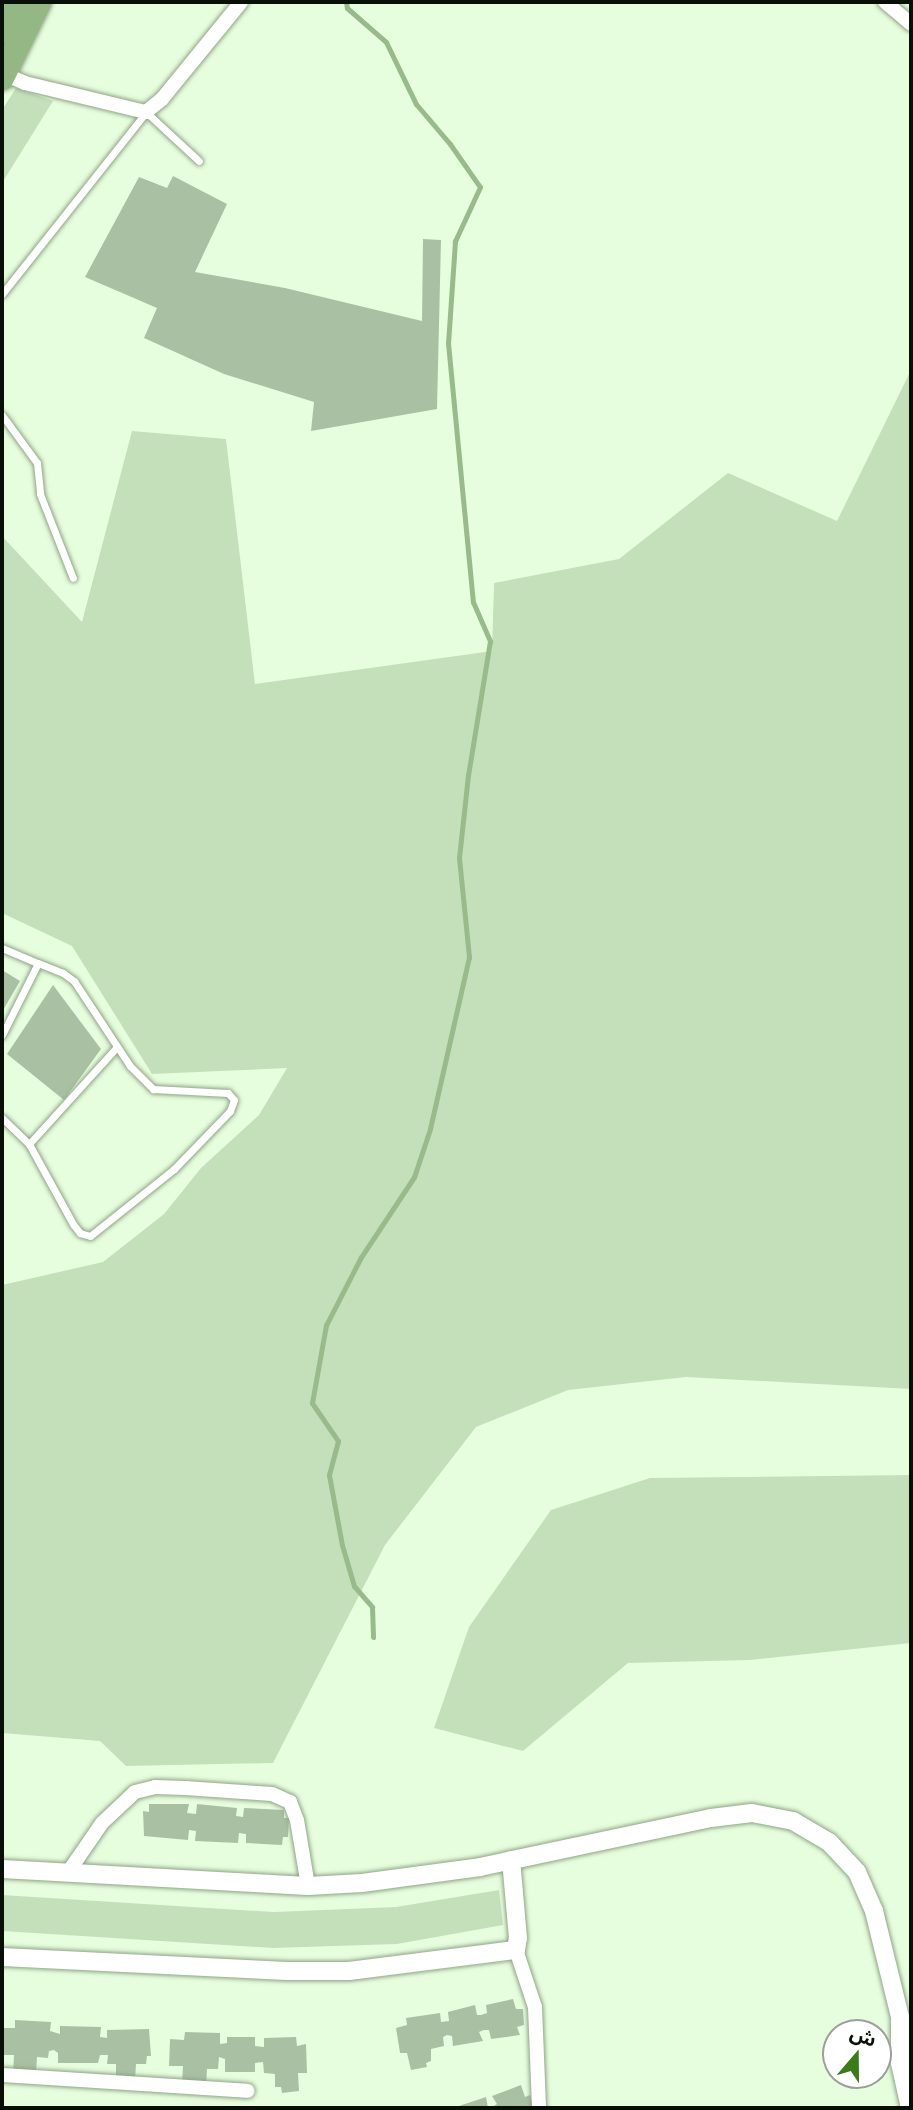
<!DOCTYPE html>
<html>
<head>
<meta charset="utf-8">
<style>
	body { margin:0 }
	#map { position:relative; width:913px; height:2110px; overflow:hidden; background:#e7fede; font-family:"Asap Condensed","Noto Sans Arabic",sans-serif }
	div>[style] { position:absolute }
	.green>* { inset:0; background:#c4e0ba }
	.stream>* { height:5px; margin:-2.5px; padding:0 2.5px; transform-origin:2.5px; border-radius:2.5px; background:#99bb8c }
	.building>* { inset:0; background:#aac0a2 }
	.roads { filter:drop-shadow(0 0 2px #8fa487) drop-shadow(0 0 2px #8fa487) }
	.service>* { height:7px; margin:-3.5px; padding:0 3.5px; transform-origin:3.5px; border-radius:3.5px; background:#fff }
	.minor>* { height:14px; margin:-7px; padding:0 7px; transform-origin:7px; border-radius:7px; background:#fff }
	.tertiary>* { height:18px; margin:-9px; padding:0 9px; transform-origin:9px; border-radius:9px; background:#fff }
	.trunk>* { height:24px; margin:-12px; padding:0 12px; transform-origin:12px; border-radius:12px; background:#94b884 }
	span { translate:-50% -50%; white-space:nowrap; text-align:center; line-height:1.15; -webkit-text-stroke:6px #fff; paint-order:stroke }
	.frame { position:absolute; inset:0; border:4px solid #080f06; pointer-events:none }
	.north { position:absolute; left:822px; top:2019px; width:70px; height:70px; box-sizing:border-box; background:#fff; border:2px solid #9c9f9b; border-radius:50%; rotate:20deg; font-size:19px; font-weight:700; line-height:28px; text-align:center; color:#080f06 }
	.north::after { content:''; display:block; margin:auto; width:24px; height:32px; background:#3b7b19; clip-path:polygon(50% 0,100% 100%,50% 72%,0 100%) }
</style>
</head>
<body>
<div id="map">
	<div class="green">
		<i style="clip-path:polygon(16px 88px,53px 101px,2px 183px,2px 110px)"></i>
		<i style="clip-path:polygon(911px 370px,911px 1389px,686px 1377px,568px 1390px,476px 1427px,385px 1545px,273px 1763px,126px 1766px,100px 1741px,2px 1733px,2px 1285px,103px 1262px,164px 1214px,201px 1168px,259px 1115px,287px 1068px,152px 1074px,72px 946px,2px 913px,2px 536px,82px 622px,132px 431px,226px 439px,255px 684px,492px 651px,494px 583px,619px 559px,728px 473px,837px 521px)"></i>
		<i style="clip-path:polygon(911px 1475px,911px 1643px,750px 1660px,628px 1663px,523px 1751px,434px 1728px,469px 1627px,551px 1510px,650px 1478px)"></i>
		<i style="clip-path:polygon(499px 1890px,503px 1925px,397px 1944px,273px 1948px,2px 1931px,2px 1895px,274px 1912px,396px 1907px)"></i>
	</div>
	<div class="stream">
		<i style="left:346px;top:2px;width:6px;rotate:81deg"></i>
		<i style="left:347px;top:8px;width:52px;rotate:41.1deg"></i>
		<i style="left:386px;top:42px;width:69px;rotate:64.2deg"></i>
		<i style="left:416px;top:104px;width:52px;rotate:49.6deg"></i>
		<i style="left:450px;top:144px;width:52px;rotate:55.1deg"></i>
		<i style="left:480px;top:187px;width:60px;rotate:114.8deg"></i>
		<i style="left:455px;top:241px;width:102px;rotate:93.9deg"></i>
		<i style="left:448px;top:343px;width:260px;rotate:84.5deg"></i>
		<i style="left:473px;top:602px;width:43px;rotate:66.4deg"></i>
		<i style="left:490px;top:641px;width:136px;rotate:99.3deg"></i>
		<i style="left:468px;top:775px;width:83px;rotate:96.2deg"></i>
		<i style="left:459px;top:858px;width:100px;rotate:84.2deg"></i>
		<i style="left:469px;top:957px;width:176px;rotate:102.8deg"></i>
		<i style="left:430px;top:1129px;width:51px;rotate:108.4deg"></i>
		<i style="left:414px;top:1177px;width:96px;rotate:123.5deg"></i>
		<i style="left:361px;top:1257px;width:76px;rotate:117.2deg"></i>
		<i style="left:326px;top:1325px;width:79px;rotate:100.2deg"></i>
		<i style="left:312px;top:1403px;width:46px;rotate:55.6deg"></i>
		<i style="left:338px;top:1441px;width:35px;rotate:105deg"></i>
		<i style="left:329px;top:1475px;width:71px;rotate:79.5deg"></i>
		<i style="left:342px;top:1545px;width:43px;rotate:73.7deg"></i>
		<i style="left:354px;top:1586px;width:28px;rotate:49deg"></i>
		<i style="left:372px;top:1607px;width:30px;rotate:88deg"></i>
	</div>
	<div class="building">
		<i style="clip-path:polygon(173px 176px,227px 204px,195px 272px,285px 288px,422px 321px,423px 239px,441px 240px,437px 409px,311px 431px,314px 402px,224px 374px,144px 338px,157px 308px,85px 277px,139px 177px,167px 188px)"></i>
		<i style="clip-path:polygon(2px 970px,20px 981px,2px 1012px)"></i>
		<i style="clip-path:polygon(53px 985px,101px 1049px,64px 1100px,7px 1054px)"></i>
		<i style="clip-path:polygon(149px 1804px,189px 1804px,187px 1813px,196px 1814px,197px 1804px,237px 1808px,236px 1816px,243px 1817px,244px 1808px,284px 1810px,284px 1818px,289px 1818px,288px 1837px,283px 1837px,282px 1845px,246px 1843px,246px 1834px,239px 1833px,238px 1843px,195px 1841px,196px 1831px,189px 1830px,188px 1840px,144px 1836px,143px 1811px,149px 1812px)"></i>
		<i style="clip-path:polygon(513px 1999px,516px 2009px,523px 2009px,524px 2025px,517px 2027px,520px 2035px,491px 2039px,489px 2030px,484px 2030px,479px 2032px,483px 2041px,453px 2046px,452px 2036px,447px 2035px,443px 2037px,444px 2046px,431px 2049px,431px 2061px,426px 2063px,427px 2067px,411px 2070px,407px 2053px,400px 2053px,396px 2028px,407px 2025px,406px 2018px,440px 2013px,441px 2022px,449px 2021px,448px 2012px,475px 2005px,477px 2015px,481px 2015px,487px 2013px,486px 2005px)"></i>
		<i style="clip-path:polygon(15px 2020px,51px 2022px,50px 2031px,60px 2034px,60px 2026px,101px 2027px,100px 2037px,107px 2038px,107px 2030px,149px 2029px,151px 2056px,147px 2056px,146px 2064px,136px 2064px,135px 2081px,116px 2079px,116px 2064px,107px 2064px,108px 2055px,100px 2055px,98px 2063px,58px 2063px,58px 2053px,54px 2050px,49px 2051px,48px 2058px,37px 2057px,36px 2075px,13px 2074px,14px 2055px,2px 2055px,2px 2028px,15px 2028px)"></i>
		<i style="clip-path:polygon(185px 2032px,220px 2033px,220px 2044px,227px 2043px,227px 2037px,255px 2037px,255px 2046px,264px 2047px,264px 2038px,296px 2037px,297px 2046px,306px 2044px,307px 2073px,298px 2073px,299px 2091px,282px 2093px,281px 2087px,275px 2087px,275px 2074px,264px 2073px,263px 2062px,255px 2063px,255px 2072px,225px 2072px,225px 2059px,219px 2057px,218px 2069px,207px 2069px,206px 2086px,182px 2085px,183px 2066px,169px 2066px,170px 2039px,184px 2040px)"></i>
		<i style="clip-path:polygon(521px 2085px,525px 2097px,530px 2095px,534px 2108px,491px 2108px,497px 2104px,492px 2096px)"></i>
		<i style="clip-path:polygon(486px 2097px,488px 2108px,453px 2108px)"></i>
	</div>
	<div class="roads">
		<div class="service">
			<i style="left:2px;top:294px;width:232px;rotate:-51.6deg"></i>
			<i style="left:146px;top:112px;width:72px;rotate:42.8deg"></i>
			<i style="left:2px;top:415px;width:59px;rotate:53.9deg"></i>
			<i style="left:37px;top:463px;width:31px;rotate:84deg"></i>
			<i style="left:40px;top:494px;width:90px;rotate:68.6deg"></i>
			<i style="left:2px;top:948px;width:39px;rotate:23deg"></i>
			<i style="left:2px;top:1035px;width:80px;rotate:-63.4deg"></i>
			<i style="left:38px;top:963px;width:27px;rotate:22deg"></i>
			<i style="left:63px;top:973px;width:14px;rotate:36deg"></i>
			<i style="left:74px;top:981px;width:102px;rotate:56.6deg"></i>
			<i style="left:130px;top:1066px;width:33px;rotate:45deg"></i>
			<i style="left:153px;top:1089px;width:75px;rotate:3.1deg"></i>
			<i style="left:228px;top:1093px;width:9px;rotate:49deg"></i>
			<i style="left:234px;top:1100px;width:12px;rotate:110deg"></i>
			<i style="left:230px;top:1111px;width:81px;rotate:134deg"></i>
			<i style="left:174px;top:1169px;width:107px;rotate:141.4deg"></i>
			<i style="left:90px;top:1236px;width:10px;rotate:-163deg"></i>
			<i style="left:80px;top:1233px;width:11px;rotate:-128deg"></i>
			<i style="left:73px;top:1224px;width:91px;rotate:-118.8deg"></i>
			<i style="left:29px;top:1144px;width:37px;rotate:-136deg"></i>
			<i style="left:29px;top:1144px;width:131px;rotate:-47.8deg"></i>
		</div>
		<div class="minor">
			<i style="left:885px;top:2px;width:34px;rotate:40deg"></i>
			<i style="left:4px;top:74px;width:23px;rotate:23deg"></i>
			<i style="left:25px;top:83px;width:124px;rotate:13.5deg"></i>
			<i style="left:146px;top:112px;width:21px;rotate:-39deg"></i>
			<i style="left:162px;top:99px;width:125px;rotate:-50.8deg"></i>
			<i style="left:67px;top:1874px;width:62px;rotate:-55.5deg"></i>
			<i style="left:102px;top:1823px;width:45px;rotate:-43.2deg"></i>
			<i style="left:135px;top:1792px;width:21px;rotate:-14deg"></i>
			<i style="left:155px;top:1787px;width:30px;rotate:2deg"></i>
			<i style="left:185px;top:1788px;width:87px;rotate:3.9deg"></i>
			<i style="left:272px;top:1794px;width:20px;rotate:24deg"></i>
			<i style="left:290px;top:1802px;width:19px;rotate:69deg"></i>
			<i style="left:297px;top:1820px;width:67px;rotate:80.5deg"></i>
			<i style="left:516px;top:1950px;width:60px;rotate:71.6deg"></i>
			<i style="left:535px;top:2007px;width:101px;rotate:87.7deg"></i>
			<i style="left:2px;top:2075px;width:246px;rotate:3.7deg"></i>
		</div>
		<div class="tertiary">
			<i style="left:2px;top:1869px;width:306px;rotate:3.2deg"></i>
			<i style="left:308px;top:1886px;width:54px;rotate:-3.2deg"></i>
			<i style="left:362px;top:1883px;width:119px;rotate:-7.7deg"></i>
			<i style="left:480px;top:1867px;width:236px;rotate:-12deg"></i>
			<i style="left:711px;top:1818px;width:41px;rotate:-7deg"></i>
			<i style="left:752px;top:1813px;width:42px;rotate:11deg"></i>
			<i style="left:793px;top:1821px;width:42px;rotate:30.3deg"></i>
			<i style="left:829px;top:1842px;width:41px;rotate:47deg"></i>
			<i style="left:857px;top:1872px;width:43px;rotate:66.4deg"></i>
			<i style="left:874px;top:1911px;width:109px;rotate:76.2deg"></i>
			<i style="left:900px;top:2017px;width:46px;rotate:90deg"></i>
			<i style="left:900px;top:2063px;width:46px;rotate:77.5deg"></i>
			<i style="left:2px;top:1957px;width:285px;rotate:2.8deg"></i>
			<i style="left:287px;top:1971px;width:62px"></i>
			<i style="left:349px;top:1971px;width:168px;rotate:-7.2deg"></i>
			<i style="left:516px;top:1950px;width:12px;rotate:-81deg"></i>
			<i style="left:518px;top:1938px;width:78px;rotate:-95.1deg"></i>
		</div>
		<div class="trunk">
			<i style="left:2px;top:31px;width:31px;rotate:-68deg"></i>
			<i style="left:2px;top:78px;width:85px;rotate:-64deg"></i>
		</div>
	</div>
	<div class="frame"></div>
	<div class="north">ش</div>
</div>
</body>
</html>
